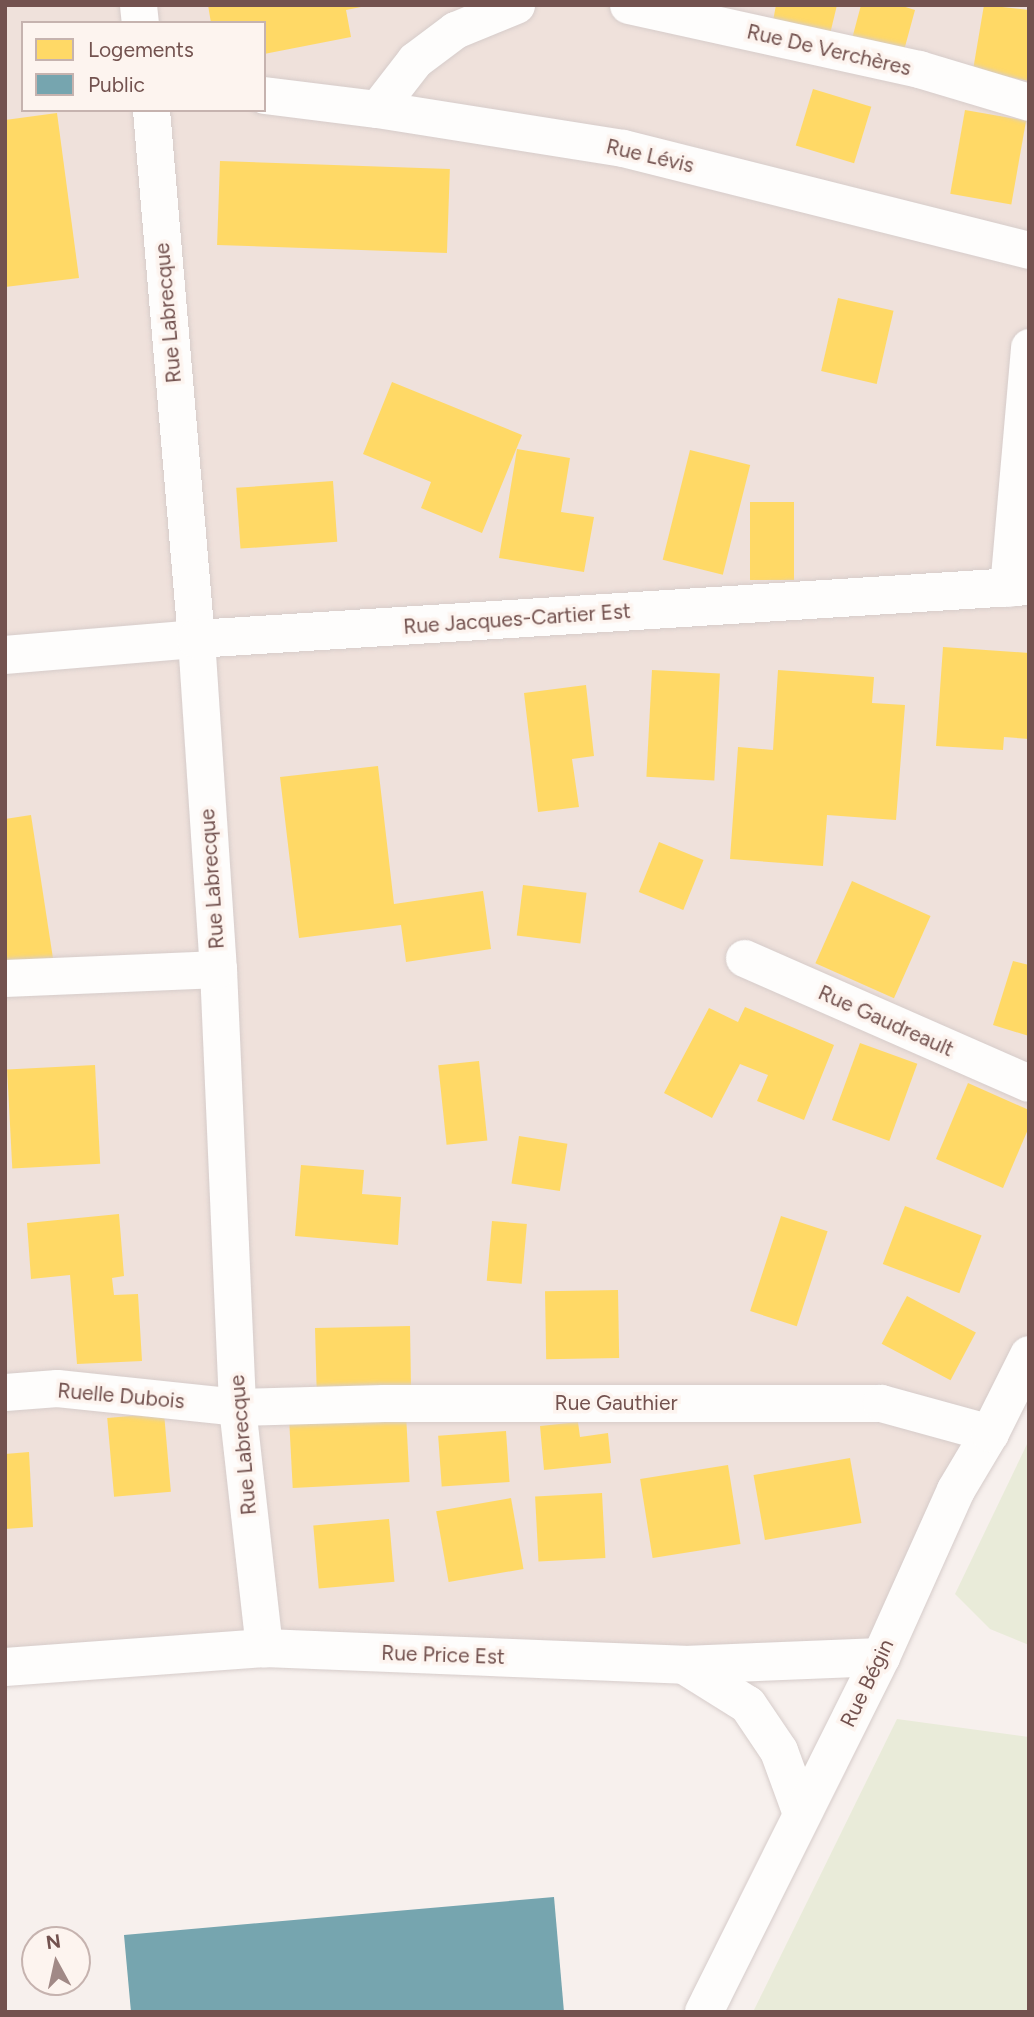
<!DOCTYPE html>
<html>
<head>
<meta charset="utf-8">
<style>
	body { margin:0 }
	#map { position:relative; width:1034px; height:2017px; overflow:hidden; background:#f7f0ed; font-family:Figtree,sans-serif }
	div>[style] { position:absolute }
	.residential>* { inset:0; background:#efe1db }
	.green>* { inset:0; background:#e9ebd9 }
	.homes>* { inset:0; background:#ffd966; transform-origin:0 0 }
	.public>* { inset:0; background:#76a5af }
	.roads { filter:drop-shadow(0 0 2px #d6ccca) drop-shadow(0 0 2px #d6ccca) }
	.street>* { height:37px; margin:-18.5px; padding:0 18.5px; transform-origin:18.5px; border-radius:18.5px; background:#fefdfc }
	.secondary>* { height:38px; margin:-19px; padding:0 19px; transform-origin:19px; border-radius:19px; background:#fefdfc }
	span { translate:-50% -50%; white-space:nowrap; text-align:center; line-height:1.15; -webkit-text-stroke:7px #fdf4ef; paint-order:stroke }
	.street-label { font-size:21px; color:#73524f }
	.frame { position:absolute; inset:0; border:7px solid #73524f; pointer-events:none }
	.legend { position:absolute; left:21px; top:21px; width:245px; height:91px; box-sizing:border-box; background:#fdf4ef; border:2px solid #c6b3af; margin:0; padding:9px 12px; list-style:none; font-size:21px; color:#73524f }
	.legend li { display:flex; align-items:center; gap:14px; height:35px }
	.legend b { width:35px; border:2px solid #c6b3af }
	.north { position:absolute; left:21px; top:1926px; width:70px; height:70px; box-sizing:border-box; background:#fdf4ef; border:2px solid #c6b3af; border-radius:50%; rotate:352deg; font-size:19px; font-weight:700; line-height:28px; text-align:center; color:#73524f }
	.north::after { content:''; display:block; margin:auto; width:24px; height:32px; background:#a18986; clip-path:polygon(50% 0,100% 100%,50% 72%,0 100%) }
</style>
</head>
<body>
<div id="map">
	<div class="residential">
		<i style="clip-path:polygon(evenodd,5px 5px,1029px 5px,1029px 1360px,881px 1657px,5px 1667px,5px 5px,23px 23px,264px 23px,264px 110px,23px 110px,23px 23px)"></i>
	</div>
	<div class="green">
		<i style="clip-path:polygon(1029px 1440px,1029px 1645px,990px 1629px,955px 1594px)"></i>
		<i style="clip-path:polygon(897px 1719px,1029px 1737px,1029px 2012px,753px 2012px)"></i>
	</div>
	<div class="homes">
		<i style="clip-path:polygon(208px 5px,366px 5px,366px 6px,346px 10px,351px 37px,264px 54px,264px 23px,211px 23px)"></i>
		<i style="clip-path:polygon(776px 5px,837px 5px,830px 34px,773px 21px)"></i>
		<i style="clip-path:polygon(861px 5px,899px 5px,915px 10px,903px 54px,852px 39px)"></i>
		<i style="clip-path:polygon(984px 5px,1029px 10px,1029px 81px,973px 70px)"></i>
		<i style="left:813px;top:89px;width:61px;height:59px;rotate:17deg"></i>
		<i style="left:965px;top:110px;width:62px;height:85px;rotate:10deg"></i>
		<i style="clip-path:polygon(57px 113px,79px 278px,5px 287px,5px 120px)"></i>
		<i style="left:220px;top:161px;width:230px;height:84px;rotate:2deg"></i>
		<i style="left:838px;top:298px;width:57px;height:75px;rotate:13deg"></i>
		<i style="clip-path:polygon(392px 382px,522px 435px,482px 533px,421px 508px,431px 482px,363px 454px)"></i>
		<i style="clip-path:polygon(517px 449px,570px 458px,561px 512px,594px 517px,584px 572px,499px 558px)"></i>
		<i style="left:690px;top:450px;width:62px;height:113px;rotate:14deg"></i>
		<i style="left:333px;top:481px;width:61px;height:97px;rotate:86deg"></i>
		<i style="left:750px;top:502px;width:44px;height:78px"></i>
		<i style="clip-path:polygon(943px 647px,1029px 653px,1029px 739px,1004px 737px,1003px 750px,936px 746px)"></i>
		<i style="left:652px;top:670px;width:68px;height:107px;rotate:3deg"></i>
		<i style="clip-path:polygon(778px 670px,874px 677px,872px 703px,905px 705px,896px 820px,827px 815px,823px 866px,730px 859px,738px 747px,773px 750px)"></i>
		<i style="clip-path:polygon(586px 685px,594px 756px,572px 759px,579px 807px,538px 812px,524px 693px)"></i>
		<i style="clip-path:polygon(378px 766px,394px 904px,483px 891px,491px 949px,406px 962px,401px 925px,299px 938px,280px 777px)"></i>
		<i style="clip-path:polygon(31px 815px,54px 965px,5px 972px,5px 819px)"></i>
		<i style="left:659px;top:842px;width:48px;height:54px;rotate:22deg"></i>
		<i style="left:852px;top:881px;width:86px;height:90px;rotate:24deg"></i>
		<i style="left:523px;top:885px;width:64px;height:51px;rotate:7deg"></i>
		<i style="clip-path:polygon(1013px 961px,1029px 965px,1029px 1036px,993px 1025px)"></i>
		<i style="clip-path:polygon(745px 1007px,834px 1045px,804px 1120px,757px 1101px,768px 1075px,740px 1064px,712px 1118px,664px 1093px,709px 1008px,738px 1022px)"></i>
		<i style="left:860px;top:1043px;width:61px;height:82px;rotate:20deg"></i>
		<i style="left:479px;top:1061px;width:80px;height:41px;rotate:84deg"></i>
		<i style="left:95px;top:1065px;width:99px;height:88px;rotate:87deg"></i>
		<i style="clip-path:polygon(968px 1083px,1029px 1110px,1029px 1127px,1003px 1188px,936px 1159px)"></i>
		<i style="left:519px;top:1136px;width:49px;height:48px;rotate:9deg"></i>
		<i style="clip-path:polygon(301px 1165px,364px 1170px,362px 1194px,401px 1197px,398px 1245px,295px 1236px)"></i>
		<i style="left:905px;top:1206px;width:82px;height:62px;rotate:21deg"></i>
		<i style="clip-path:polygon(119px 1214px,124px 1276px,112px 1278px,114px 1295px,138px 1294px,142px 1361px,77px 1364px,70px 1275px,31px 1279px,27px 1223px)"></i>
		<i style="left:781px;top:1216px;width:49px;height:100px;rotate:18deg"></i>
		<i style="left:492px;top:1221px;width:35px;height:60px;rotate:5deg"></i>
		<i style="left:618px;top:1290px;width:68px;height:73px;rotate:89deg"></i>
		<i style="left:907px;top:1296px;width:78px;height:54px;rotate:28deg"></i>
		<i style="clip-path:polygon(410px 1326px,411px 1388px,317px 1402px,315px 1328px)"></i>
		<i style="left:164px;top:1413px;width:79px;height:57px;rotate:85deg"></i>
		<i style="left:406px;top:1414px;width:68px;height:117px;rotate:87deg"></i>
		<i style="clip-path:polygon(578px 1422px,580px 1437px,608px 1433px,611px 1463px,544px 1470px,540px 1426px)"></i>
		<i style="left:506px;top:1431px;width:51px;height:68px;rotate:86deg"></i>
		<i style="clip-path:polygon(29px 1452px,33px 1527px,5px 1529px,5px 1454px)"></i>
		<i style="left:850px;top:1458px;width:66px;height:98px;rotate:80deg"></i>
		<i style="left:728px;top:1465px;width:80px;height:89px;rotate:81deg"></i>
		<i style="left:602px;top:1493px;width:65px;height:67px;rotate:87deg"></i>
		<i style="left:511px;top:1498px;width:72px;height:76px;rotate:80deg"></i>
		<i style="left:389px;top:1519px;width:63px;height:76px;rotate:85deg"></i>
	</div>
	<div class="public">
		<i style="clip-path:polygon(554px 1897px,564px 2012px,131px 2012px,124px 1935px)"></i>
	</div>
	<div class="roads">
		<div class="street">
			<i style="left:138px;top:5px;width:18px;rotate:84deg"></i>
			<i style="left:628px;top:5px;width:298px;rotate:12.4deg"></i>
			<i style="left:919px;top:69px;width:115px;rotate:16.7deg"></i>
			<i style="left:264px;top:95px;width:114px;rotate:7.1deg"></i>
			<i style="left:377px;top:109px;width:249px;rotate:9deg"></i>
			<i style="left:623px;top:148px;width:419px;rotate:14.1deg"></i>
			<i style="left:377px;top:109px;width:62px;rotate:-52.2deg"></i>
			<i style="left:415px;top:60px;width:50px;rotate:-36.9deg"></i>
			<i style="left:455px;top:30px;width:66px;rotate:-22.3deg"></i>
			<i style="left:151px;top:110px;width:531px;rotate:85.14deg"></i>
			<i style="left:196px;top:639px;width:331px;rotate:86.2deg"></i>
			<i style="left:218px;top:969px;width:438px;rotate:87.5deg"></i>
			<i style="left:237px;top:1407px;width:243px;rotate:83.6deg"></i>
			<i style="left:1008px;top:588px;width:242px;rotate:-85deg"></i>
			<i style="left:744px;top:958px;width:311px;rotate:23.7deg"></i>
			<i style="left:5px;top:978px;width:213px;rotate:-2.4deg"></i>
			<i style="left:5px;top:1392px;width:52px;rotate:-4.4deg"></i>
			<i style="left:57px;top:1388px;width:181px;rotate:6deg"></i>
			<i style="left:237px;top:1407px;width:147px;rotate:-1.6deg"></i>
			<i style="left:384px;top:1403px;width:497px"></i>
			<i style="left:881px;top:1403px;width:113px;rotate:15.4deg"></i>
		</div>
		<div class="secondary">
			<i style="left:5px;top:655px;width:192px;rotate:-4.8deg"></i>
			<i style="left:196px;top:639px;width:835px;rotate:-3.64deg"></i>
			<i style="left:684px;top:1665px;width:75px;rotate:32deg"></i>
			<i style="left:748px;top:1705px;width:55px;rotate:56deg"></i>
			<i style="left:779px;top:1751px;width:67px;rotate:69.9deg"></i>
			<i style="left:5px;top:1667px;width:260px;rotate:-4.2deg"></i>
			<i style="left:264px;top:1648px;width:420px;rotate:2.3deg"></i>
			<i style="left:684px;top:1665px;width:197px;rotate:-2.3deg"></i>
			<i style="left:704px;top:2012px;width:397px;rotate:-63.5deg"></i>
			<i style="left:881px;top:1657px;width:183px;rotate:-65.8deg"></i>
			<i style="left:956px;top:1490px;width:66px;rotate:-59.2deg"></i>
			<i style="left:990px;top:1433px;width:87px;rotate:-63.4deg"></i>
		</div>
	</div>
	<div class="street-label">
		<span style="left:829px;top:50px;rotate:13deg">Rue De Verchères</span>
		<span style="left:650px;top:156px;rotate:13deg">Rue Lévis</span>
		<span style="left:168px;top:313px;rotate:-95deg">Rue Labrecque</span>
		<span style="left:517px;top:619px;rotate:-4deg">Rue Jacques-Cartier Est</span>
		<span style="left:212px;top:879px;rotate:-94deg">Rue Labrecque</span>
		<span style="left:886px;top:1021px;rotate:24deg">Rue Gaudreault</span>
		<span style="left:121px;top:1396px;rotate:5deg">Ruelle Dubois</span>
		<span style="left:616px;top:1403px">Rue Gauthier</span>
		<span style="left:243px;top:1445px;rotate:-95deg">Rue Labrecque</span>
		<span style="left:443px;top:1655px;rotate:2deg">Rue Price Est</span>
		<span style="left:867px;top:1683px;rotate:-64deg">Rue Bégin</span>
	</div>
	<div class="frame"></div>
	<ul class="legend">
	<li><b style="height:19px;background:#ffd966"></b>Logements</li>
	<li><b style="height:19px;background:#76a5af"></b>Public</li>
	</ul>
	<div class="north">N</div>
</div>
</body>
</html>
